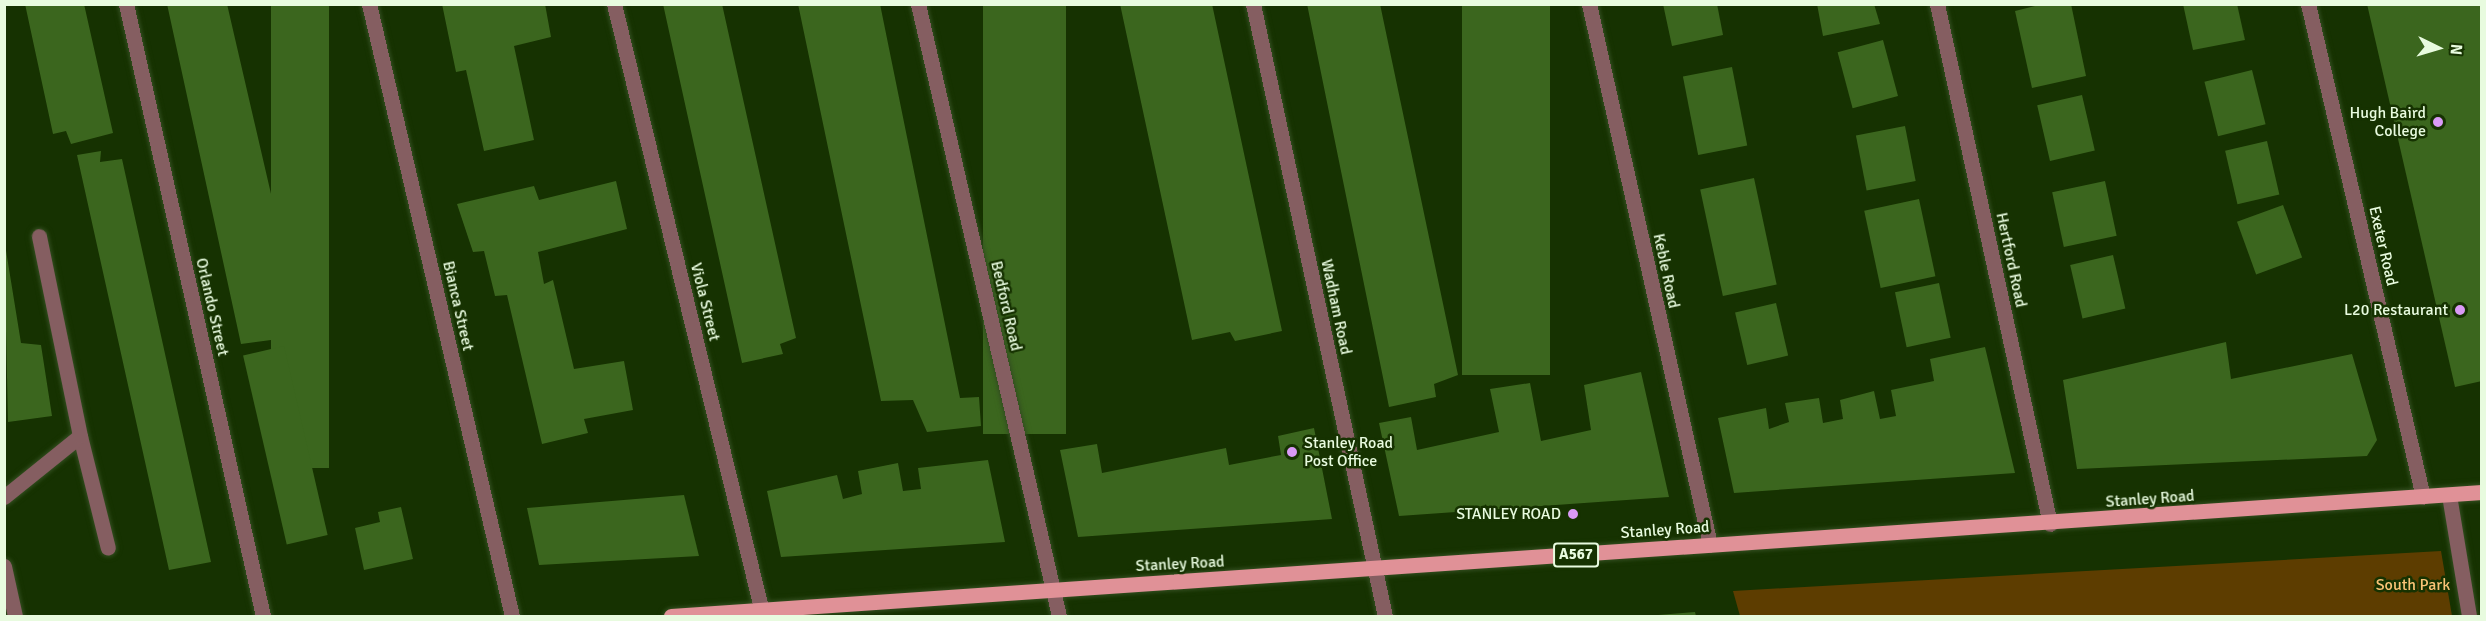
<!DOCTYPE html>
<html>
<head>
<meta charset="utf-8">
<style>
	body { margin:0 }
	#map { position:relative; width:2486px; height:621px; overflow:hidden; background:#163201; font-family:Signika,sans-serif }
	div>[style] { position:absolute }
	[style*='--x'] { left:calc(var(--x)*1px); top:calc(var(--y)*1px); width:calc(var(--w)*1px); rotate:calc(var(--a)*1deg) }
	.green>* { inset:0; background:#5d3d00 }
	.building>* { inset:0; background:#3b661e; transform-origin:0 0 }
	.roads { filter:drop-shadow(0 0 2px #334e20) drop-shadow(0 0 2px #334e20) }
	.lane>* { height:15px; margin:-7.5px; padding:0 7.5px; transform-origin:7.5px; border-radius:7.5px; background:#855e61 }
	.street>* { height:15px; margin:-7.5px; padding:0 7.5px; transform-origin:7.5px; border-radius:7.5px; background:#855e61 }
	.primary>* { height:15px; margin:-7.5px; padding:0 7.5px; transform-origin:7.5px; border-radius:7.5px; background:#e09197 }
	.dots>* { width:16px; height:16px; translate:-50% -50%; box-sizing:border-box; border:3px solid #163201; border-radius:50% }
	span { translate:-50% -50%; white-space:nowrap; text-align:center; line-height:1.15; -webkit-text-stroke:5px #163201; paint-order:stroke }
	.shield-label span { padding:2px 4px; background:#163201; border:2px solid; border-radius:4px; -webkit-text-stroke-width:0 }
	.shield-label { font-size:15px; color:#e8fbdf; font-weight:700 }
	.poi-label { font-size:16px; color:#e8fbdf }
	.right { translate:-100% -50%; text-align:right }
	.left { translate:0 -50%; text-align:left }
	.street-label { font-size:16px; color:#e8fbdf }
	.park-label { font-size:16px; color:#fac376 }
	.frame { position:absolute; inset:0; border:6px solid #e8fbdf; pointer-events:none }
	.north { position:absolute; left:2408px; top:18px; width:60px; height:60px; -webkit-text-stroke:4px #163201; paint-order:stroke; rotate:95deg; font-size:16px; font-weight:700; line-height:24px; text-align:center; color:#e8fbdf }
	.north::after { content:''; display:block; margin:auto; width:21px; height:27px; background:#e8fbdf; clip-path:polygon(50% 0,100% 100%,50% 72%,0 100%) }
</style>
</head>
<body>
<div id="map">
	<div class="green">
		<div style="clip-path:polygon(2441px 551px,2452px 616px,1740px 616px,1733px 591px)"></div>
	</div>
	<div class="building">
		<div style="clip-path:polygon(25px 4px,84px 4px,113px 133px,71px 144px,66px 131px,53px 134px)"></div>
		<div style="clip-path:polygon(167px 4px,227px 4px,300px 319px,286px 326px,286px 338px,241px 344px)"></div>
		<div style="left:271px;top:4px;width:58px;height:464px"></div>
		<div style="clip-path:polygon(442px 4px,545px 4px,551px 37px,514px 46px,534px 140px,484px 151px,466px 70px,456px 72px)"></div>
		<div style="clip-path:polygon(663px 4px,722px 4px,796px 338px,780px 344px,783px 354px,742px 363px)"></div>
		<div style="clip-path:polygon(798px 4px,880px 4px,960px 398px,979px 397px,981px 426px,927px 432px,913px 400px,881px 401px)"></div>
		<div style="left:983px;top:4px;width:83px;height:430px"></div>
		<div style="clip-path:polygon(1120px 4px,1212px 4px,1282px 331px,1235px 341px,1230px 332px,1192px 340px)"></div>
		<div style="clip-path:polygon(1307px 4px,1380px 4px,1458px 375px,1434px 384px,1436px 397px,1389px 407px)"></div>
		<div style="left:1462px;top:4px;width:88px;height:371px"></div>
		<div style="clip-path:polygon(1663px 4px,1717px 4px,1723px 35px,1672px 46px)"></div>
		<div style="clip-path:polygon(1817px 4px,1874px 4px,1880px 24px,1823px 36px)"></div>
		<div style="clip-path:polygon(2043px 4px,2071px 4px,2086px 76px,2032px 88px,2015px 11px)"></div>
		<div style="clip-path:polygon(2183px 4px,2237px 4px,2245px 40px,2193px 50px)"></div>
		<div style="clip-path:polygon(2367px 4px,2482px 4px,2482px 381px,2455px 387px)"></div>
		<div style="left:1883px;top:40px;width:58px;height:47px;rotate:75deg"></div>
		<div style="left:1732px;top:67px;width:80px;height:50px;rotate:79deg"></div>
		<div style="left:2252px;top:70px;width:56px;height:49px;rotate:76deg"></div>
		<div style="left:2082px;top:95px;width:57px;height:46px;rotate:77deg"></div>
		<div style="left:1905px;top:126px;width:56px;height:50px;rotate:79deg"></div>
		<div style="left:2267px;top:141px;width:55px;height:43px;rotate:77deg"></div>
		<div style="clip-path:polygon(101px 151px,100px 162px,122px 159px,211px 562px,169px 570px,77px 155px)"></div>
		<div style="left:1754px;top:178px;width:109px;height:55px;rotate:78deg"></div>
		<div style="clip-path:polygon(616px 181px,627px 229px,538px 252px,544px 284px,553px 280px,574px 369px,624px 361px,633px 410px,584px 419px,588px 433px,542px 444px,507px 295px,495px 296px,484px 251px,473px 252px,457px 204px,534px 186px,539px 200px)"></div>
		<div style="left:2105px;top:181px;width:56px;height:54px;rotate:78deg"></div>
		<div style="left:1919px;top:199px;width:79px;height:56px;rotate:78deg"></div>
		<div style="left:2283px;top:205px;width:56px;height:49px;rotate:70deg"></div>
		<div style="clip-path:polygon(4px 238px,21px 343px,41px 345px,52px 416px,8px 422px)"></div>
		<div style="left:2113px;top:255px;width:55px;height:44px;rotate:77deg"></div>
		<div style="left:1939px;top:283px;width:56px;height:45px;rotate:78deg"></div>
		<div style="left:1776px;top:303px;width:54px;height:42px;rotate:77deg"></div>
		<div style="clip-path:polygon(2226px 342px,2231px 379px,2352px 354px,2377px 440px,2367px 456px,2077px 469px,2063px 380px)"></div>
		<div style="left:284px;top:346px;width:194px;height:42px;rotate:77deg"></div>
		<div style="clip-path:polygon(1985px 347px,2015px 473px,1734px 493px,1718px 418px,1766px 408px,1769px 429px,1789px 422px,1785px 403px,1819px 398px,1823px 423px,1843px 419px,1840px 400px,1874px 391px,1880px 419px,1896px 416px,1891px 390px,1934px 381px,1930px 359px)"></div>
		<div style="clip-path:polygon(1641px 372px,1669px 497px,1399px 516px,1379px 423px,1411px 417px,1417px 450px,1499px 432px,1490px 389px,1530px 383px,1541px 441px,1591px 430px,1584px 385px)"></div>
		<div style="clip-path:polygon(1314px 428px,1332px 519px,1078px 537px,1060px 450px,1097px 444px,1102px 473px,1226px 448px,1229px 465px,1281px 455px,1278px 436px)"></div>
		<div style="clip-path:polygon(988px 460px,1005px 542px,781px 557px,767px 491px,837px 475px,843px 499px,862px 494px,858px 471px,898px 463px,903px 491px,921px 489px,918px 468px)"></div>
		<div style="clip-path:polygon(684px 495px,699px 556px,539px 565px,527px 508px)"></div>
		<div style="clip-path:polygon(401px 507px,413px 559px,364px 570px,355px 528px,380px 522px,378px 512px)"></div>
		<div style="clip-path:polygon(1695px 612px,1696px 616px,1658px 616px,1658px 615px)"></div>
	</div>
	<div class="roads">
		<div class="lane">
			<div style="--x:80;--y:436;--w:115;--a:76"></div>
			<div style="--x:4;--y:497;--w:97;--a:-38.8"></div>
			<div style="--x:80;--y:436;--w:204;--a:-101.6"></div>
		</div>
		<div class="street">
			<div style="--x:126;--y:4;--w:627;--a:77.38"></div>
			<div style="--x:369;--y:4;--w:628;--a:76.85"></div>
			<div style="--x:614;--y:4;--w:630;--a:76.32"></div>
			<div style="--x:918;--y:4;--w:628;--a:77.03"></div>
			<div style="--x:1253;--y:4;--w:626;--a:77.83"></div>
			<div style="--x:1589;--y:4;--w:554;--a:77.39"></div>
			<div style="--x:1937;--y:4;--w:532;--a:77.74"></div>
			<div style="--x:2308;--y:4;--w:506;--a:76.87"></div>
			<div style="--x:2449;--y:495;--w:123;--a:80.6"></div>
			<div style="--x:4;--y:566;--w:51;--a:77.6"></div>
		</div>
		<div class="primary">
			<div style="--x:671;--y:616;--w:1815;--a:-3.92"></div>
		</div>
	</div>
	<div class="dots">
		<div style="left:2438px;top:122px;background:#da9af6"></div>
		<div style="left:2460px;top:310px;background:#da9af6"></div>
		<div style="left:1292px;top:452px;background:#da9af6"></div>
		<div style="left:1573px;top:514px;background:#da9af6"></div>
	</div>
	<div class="shield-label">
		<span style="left:1576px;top:555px">A567</span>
	</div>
	<div class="poi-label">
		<span class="right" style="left:2426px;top:122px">Hugh Baird<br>College</span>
		<span class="right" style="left:2448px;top:310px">L20 Restaurant</span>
		<span class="left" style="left:1304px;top:452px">Stanley Road<br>Post Office</span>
		<span class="right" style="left:1561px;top:514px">STANLEY ROAD</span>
	</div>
	<div class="street-label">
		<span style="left:2383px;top:246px;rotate:77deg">Exeter Road</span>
		<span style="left:2011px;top:260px;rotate:78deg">Hertford Road</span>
		<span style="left:1666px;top:271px;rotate:78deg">Keble Road</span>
		<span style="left:705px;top:302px;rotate:76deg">Viola Street</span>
		<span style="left:458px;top:306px;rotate:77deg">Bianca Street</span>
		<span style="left:1006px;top:306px;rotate:77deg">Bedford Road</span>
		<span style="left:212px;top:307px;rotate:77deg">Orlando Street</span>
		<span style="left:1336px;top:307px;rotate:78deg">Wadham Road</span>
		<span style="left:2150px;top:499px;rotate:-4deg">Stanley Road</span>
		<span style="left:1665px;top:530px;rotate:-4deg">Stanley Road</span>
		<span style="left:1180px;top:564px;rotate:-3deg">Stanley Road</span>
	</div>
	<div class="park-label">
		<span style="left:2413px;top:585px">South Park</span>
	</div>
	<div class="frame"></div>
	<div class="north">N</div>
</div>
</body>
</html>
